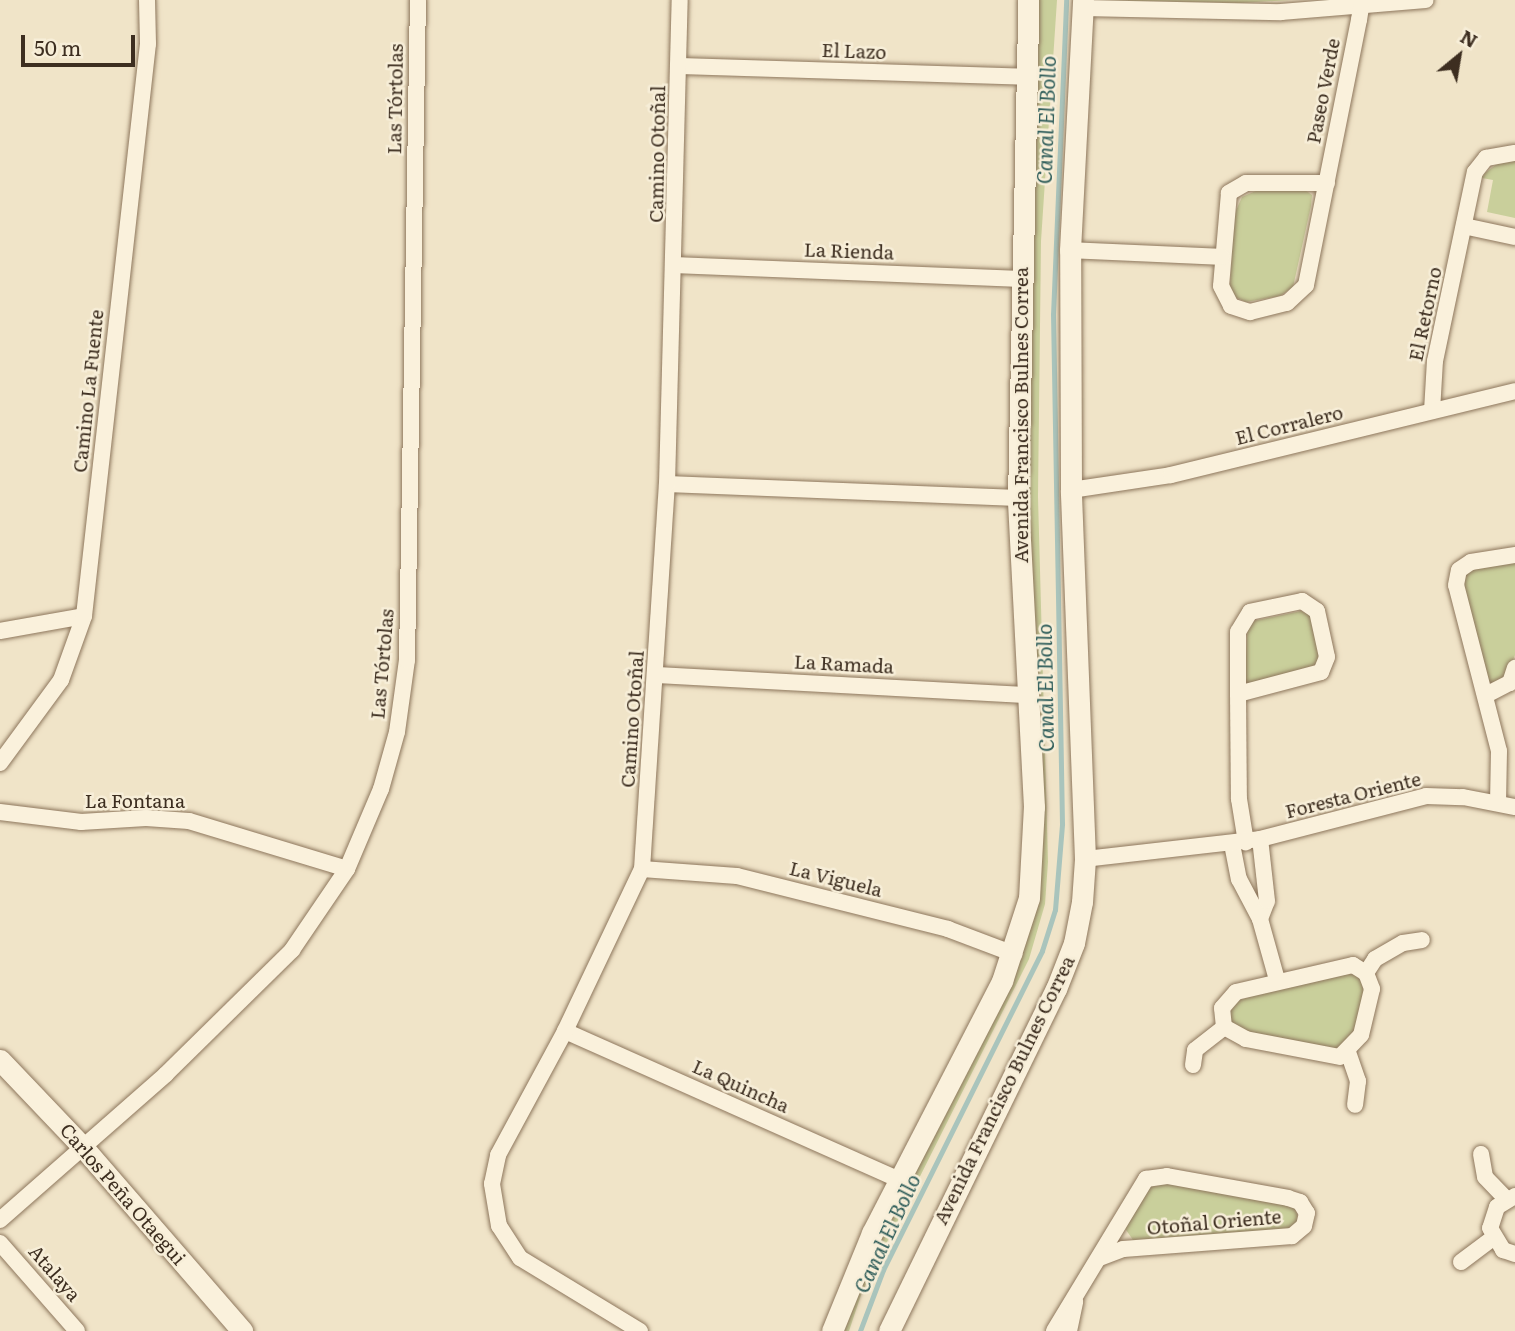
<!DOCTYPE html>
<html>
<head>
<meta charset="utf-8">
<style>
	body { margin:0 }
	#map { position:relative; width:1515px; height:1331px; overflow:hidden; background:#f0e4c8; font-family:Literata,serif }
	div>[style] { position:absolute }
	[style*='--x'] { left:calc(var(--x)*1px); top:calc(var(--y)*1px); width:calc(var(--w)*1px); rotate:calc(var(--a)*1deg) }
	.green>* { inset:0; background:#c9cf9b }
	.stream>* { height:4.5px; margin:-2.25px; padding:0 2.25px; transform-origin:2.25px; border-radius:2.25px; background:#a9c4bc }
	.roads { filter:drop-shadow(0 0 2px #8d765c) drop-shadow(0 0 2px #8d765c) }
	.minor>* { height:16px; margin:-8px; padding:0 8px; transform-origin:8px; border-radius:8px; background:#faf1dc }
	.tertiary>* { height:21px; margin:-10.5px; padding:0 10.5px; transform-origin:10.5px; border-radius:10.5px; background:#faf1dc }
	span { translate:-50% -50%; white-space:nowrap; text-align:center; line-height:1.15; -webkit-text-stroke:5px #f7eed8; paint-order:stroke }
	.street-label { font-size:19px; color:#3d2e20 }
	.water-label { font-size:21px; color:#2f5d5a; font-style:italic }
	.north { position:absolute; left:1424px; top:21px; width:70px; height:70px; -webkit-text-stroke:5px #f7eed8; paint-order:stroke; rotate:30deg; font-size:19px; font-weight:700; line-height:28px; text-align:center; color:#3d2e20 }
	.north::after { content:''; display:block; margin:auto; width:24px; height:32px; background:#3d2e20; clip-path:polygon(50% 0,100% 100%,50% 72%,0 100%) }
	.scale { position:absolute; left:21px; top:35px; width:114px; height:32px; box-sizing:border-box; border:4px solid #3d2e20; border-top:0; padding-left:9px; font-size:21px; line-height:24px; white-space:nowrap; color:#3d2e20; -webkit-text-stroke:5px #f7eed8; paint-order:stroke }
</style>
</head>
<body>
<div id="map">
	<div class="green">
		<div style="clip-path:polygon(1032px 0,1057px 0,1041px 241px,1038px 497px,1048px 862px,1045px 904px,1029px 959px,862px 1292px,849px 1331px,835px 1331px,1022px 956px,1035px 871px,1021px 498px)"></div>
		<div style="clip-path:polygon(1094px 0,1291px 0,1240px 3px)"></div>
		<div style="clip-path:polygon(1515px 161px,1515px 218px,1487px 212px,1493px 180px,1482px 178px,1485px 173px,1497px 164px)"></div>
		<div style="clip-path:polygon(1258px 190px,1305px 190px,1312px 195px,1311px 206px,1293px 287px,1280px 296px,1246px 302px,1233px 296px,1230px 287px,1234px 215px,1242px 197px)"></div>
		<div style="clip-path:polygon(1515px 555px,1515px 655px,1505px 680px,1491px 689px,1457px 581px,1472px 563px)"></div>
		<div style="clip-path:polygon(1301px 611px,1319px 619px,1321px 667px,1244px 691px,1248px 622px)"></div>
		<div style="clip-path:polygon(1358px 972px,1370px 990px,1356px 1040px,1338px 1053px,1236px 1030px,1227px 1020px,1235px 1002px,1281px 985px)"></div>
		<div style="clip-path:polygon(1165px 1183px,1296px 1207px,1298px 1222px,1291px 1229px,1278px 1231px,1133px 1240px,1124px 1227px,1150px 1187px)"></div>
	</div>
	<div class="stream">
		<div style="--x:860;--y:1331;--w:65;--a:-69.3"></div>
		<div style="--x:883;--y:1270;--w:356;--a:-63.5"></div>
		<div style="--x:1042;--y:951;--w:43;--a:-72.4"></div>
		<div style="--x:1055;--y:910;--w:86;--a:-85.3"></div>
		<div style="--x:1062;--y:824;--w:509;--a:-91.01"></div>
		<div style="--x:1053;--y:315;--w:315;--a:-87.6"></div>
	</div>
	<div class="roads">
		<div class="minor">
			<div style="--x:1083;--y:8;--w:198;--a:1.2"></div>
			<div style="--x:1281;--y:12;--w:145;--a:-4.7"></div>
			<div style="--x:680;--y:66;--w:346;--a:1.8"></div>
			<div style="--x:1327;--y:183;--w:81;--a:180"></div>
			<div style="--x:1246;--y:183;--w:20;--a:150"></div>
			<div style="--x:1229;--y:193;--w:93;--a:94.9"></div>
			<div style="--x:1221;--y:286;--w:22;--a:63"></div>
			<div style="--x:1231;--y:306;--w:20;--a:18"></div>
			<div style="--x:1250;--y:312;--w:38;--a:-14"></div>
			<div style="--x:1287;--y:303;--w:26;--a:-43"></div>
			<div style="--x:1306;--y:285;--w:270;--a:-78.7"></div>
			<div style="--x:1359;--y:20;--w:12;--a:-81"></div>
			<div style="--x:1464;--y:226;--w:52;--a:12.2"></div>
			<div style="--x:1070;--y:250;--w:152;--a:2.6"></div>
			<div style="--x:675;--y:265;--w:345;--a:2.3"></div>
			<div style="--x:1432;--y:411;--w:50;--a:-86.6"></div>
			<div style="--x:1435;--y:361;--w:193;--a:-78.1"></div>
			<div style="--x:1475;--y:172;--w:18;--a:-52"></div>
			<div style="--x:1486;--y:158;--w:29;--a:-10"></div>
			<div style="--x:667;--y:484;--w:351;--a:2.3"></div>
			<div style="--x:1071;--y:490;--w:101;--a:-8.5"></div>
			<div style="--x:1171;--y:475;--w:354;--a:-13.7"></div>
			<div style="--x:0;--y:631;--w:85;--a:-10.1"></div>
			<div style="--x:657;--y:675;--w:373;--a:3.1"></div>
			<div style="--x:1238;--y:694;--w:86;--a:-14.8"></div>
			<div style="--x:1321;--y:672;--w:16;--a:-68"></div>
			<div style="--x:1327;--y:657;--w:47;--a:-102.3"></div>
			<div style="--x:1317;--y:611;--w:18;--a:-146"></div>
			<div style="--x:1302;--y:601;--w:53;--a:168.1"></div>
			<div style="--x:1250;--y:612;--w:23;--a:121"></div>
			<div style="--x:1238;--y:632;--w:62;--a:90"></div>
			<div style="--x:1238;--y:694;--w:105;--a:89.5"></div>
			<div style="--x:1239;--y:799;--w:44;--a:80.8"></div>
			<div style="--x:1486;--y:695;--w:27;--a:-27"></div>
			<div style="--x:1510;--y:683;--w:16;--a:-72"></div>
			<div style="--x:0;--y:763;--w:103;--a:-53.7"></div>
			<div style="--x:61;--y:680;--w:68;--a:-70.2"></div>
			<div style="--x:84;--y:616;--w:576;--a:-83.62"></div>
			<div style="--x:148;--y:44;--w:44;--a:-91.3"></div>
			<div style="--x:1498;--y:803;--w:52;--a:-88.9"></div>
			<div style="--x:1499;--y:751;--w:171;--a:-104.5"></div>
			<div style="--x:1456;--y:585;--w:15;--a:-79"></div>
			<div style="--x:1459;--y:570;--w:14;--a:-34"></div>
			<div style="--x:1471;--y:562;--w:45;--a:-9"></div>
			<div style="--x:0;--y:812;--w:82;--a:7"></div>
			<div style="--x:81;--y:822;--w:65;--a:-3.5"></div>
			<div style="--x:146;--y:818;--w:43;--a:4"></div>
			<div style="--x:189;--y:821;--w:165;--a:16.9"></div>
			<div style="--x:1232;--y:844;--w:36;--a:79"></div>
			<div style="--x:1239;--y:879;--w:45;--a:62.3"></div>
			<div style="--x:1260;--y:919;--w:63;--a:74.4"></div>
			<div style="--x:1085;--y:859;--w:176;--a:-6.5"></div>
			<div style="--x:1260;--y:839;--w:171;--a:-14.5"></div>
			<div style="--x:1426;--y:796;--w:37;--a:2"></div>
			<div style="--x:1463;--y:797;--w:53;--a:10.9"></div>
			<div style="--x:642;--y:869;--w:95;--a:4.2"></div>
			<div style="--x:737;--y:876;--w:218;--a:14.1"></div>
			<div style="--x:948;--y:929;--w:71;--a:20.7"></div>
			<div style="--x:1260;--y:919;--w:19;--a:-69"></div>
			<div style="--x:1267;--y:901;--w:62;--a:-96.4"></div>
			<div style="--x:1353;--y:965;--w:15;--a:32"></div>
			<div style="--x:1366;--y:973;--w:17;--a:69"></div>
			<div style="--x:1372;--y:989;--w:47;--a:103.4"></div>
			<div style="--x:1361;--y:1035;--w:30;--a:134"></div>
			<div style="--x:1340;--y:1057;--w:96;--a:-169.2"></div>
			<div style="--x:1246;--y:1039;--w:25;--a:-151"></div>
			<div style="--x:1224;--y:1027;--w:19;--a:-96"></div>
			<div style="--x:1222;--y:1008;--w:21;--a:-49"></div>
			<div style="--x:1236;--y:992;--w:120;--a:-13"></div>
			<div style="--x:1366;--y:973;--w:17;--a:-57"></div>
			<div style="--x:1375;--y:959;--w:32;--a:-30"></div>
			<div style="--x:1403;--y:943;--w:19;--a:-9"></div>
			<div style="--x:565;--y:1031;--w:367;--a:24"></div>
			<div style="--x:1348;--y:1052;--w:31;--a:71"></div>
			<div style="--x:1358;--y:1081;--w:24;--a:97"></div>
			<div style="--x:1193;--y:1065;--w:15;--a:-82"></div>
			<div style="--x:1195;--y:1050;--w:37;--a:-38"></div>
			<div style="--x:1481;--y:1154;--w:23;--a:80"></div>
			<div style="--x:1485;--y:1177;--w:29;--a:46"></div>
			<div style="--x:1515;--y:1196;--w:21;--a:149"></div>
			<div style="--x:1497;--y:1207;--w:22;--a:108"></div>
			<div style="--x:1490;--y:1228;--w:26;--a:59"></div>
			<div style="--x:1503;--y:1250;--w:13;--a:18"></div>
			<div style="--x:0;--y:1220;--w:221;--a:-41.3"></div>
			<div style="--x:166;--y:1074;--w:177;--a:-44.5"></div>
			<div style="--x:292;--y:950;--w:98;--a:-55.8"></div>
			<div style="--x:347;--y:869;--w:87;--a:-67"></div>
			<div style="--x:381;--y:789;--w:59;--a:-74.3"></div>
			<div style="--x:397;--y:732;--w:73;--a:-82.1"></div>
			<div style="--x:407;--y:660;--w:660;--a:-89.05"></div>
			<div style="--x:0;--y:1243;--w:117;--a:48.8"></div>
			<div style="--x:1461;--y:1262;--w:39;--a:-37"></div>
			<div style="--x:640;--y:1331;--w:140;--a:-148.7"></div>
			<div style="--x:520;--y:1258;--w:38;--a:-123"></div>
			<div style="--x:499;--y:1226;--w:43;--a:-99.5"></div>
			<div style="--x:492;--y:1184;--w:30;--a:-78"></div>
			<div style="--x:498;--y:1155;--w:141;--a:-61.6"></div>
			<div style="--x:565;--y:1031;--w:179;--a:-64.6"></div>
			<div style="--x:642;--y:869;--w:386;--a:-86.3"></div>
			<div style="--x:667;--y:484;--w:484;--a:-88.5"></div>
			<div style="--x:1054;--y:1331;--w:178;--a:-58.8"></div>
			<div style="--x:1146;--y:1179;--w:21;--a:-8"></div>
			<div style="--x:1167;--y:1176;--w:123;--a:10.3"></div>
			<div style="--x:1288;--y:1198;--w:13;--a:18"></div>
			<div style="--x:1300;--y:1202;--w:13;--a:58"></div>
			<div style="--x:1307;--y:1213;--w:13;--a:103"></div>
			<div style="--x:1304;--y:1226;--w:16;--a:140"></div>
			<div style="--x:1292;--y:1236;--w:169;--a:175.6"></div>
			<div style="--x:1123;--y:1249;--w:26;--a:159"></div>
			<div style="--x:1069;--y:1331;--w:30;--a:-78"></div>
		</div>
		<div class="tertiary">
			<div style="--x:0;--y:1060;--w:119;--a:46.4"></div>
			<div style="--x:82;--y:1146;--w:245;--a:49.1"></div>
			<div style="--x:832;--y:1331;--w:106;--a:-67.8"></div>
			<div style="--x:872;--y:1233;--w:284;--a:-62.7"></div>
			<div style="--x:1002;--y:981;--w:87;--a:-72"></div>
			<div style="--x:1029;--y:898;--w:91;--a:-86.9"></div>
			<div style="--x:1034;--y:807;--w:309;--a:-93"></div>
			<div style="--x:1018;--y:498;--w:498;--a:-88.8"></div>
			<div style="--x:889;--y:1331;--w:381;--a:-64"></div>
			<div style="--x:1056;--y:989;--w:49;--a:-68.6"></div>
			<div style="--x:1074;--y:943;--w:42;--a:-79"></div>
			<div style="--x:1082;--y:902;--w:43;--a:-86"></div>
			<div style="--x:1085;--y:859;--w:369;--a:-92.2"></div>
			<div style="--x:1071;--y:490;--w:240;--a:-90.2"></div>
			<div style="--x:1070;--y:250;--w:250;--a:-87"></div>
		</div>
	</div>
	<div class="street-label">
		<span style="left:854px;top:51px;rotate:2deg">El Lazo</span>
		<span style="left:1323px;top:91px;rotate:-79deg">Paseo Verde</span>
		<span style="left:395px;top:99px;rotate:-89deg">Las Tórtolas</span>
		<span style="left:657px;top:154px;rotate:-89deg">Camino Otoñal</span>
		<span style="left:849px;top:251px;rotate:2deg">La Rienda</span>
		<span style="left:1425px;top:314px;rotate:-78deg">El Retorno</span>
		<span style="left:88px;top:391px;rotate:-84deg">Camino La Fuente</span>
		<span style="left:1021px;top:415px;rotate:-90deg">Avenida Francisco Bulnes Correa</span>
		<span style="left:1289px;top:425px;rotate:-14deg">El Corralero</span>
		<span style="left:382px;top:664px;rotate:-85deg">Las Tórtolas</span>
		<span style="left:844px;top:664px;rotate:3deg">La Ramada</span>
		<span style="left:632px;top:719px;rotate:-86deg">Camino Otoñal</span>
		<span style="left:1353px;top:795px;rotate:-14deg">Foresta Oriente</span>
		<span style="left:135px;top:801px">La Fontana</span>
		<span style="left:836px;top:879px;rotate:14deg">La Viguela</span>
		<span style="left:741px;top:1086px;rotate:24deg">La Quincha</span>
		<span style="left:1004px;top:1090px;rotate:-64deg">Avenida Francisco Bulnes Correa</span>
		<span style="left:123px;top:1194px;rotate:49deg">Carlos Peña Otaegui</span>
		<span style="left:1214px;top:1222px;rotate:-5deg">Otoñal Oriente</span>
		<span style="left:55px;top:1273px;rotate:49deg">Atalaya</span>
	</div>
	<div class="water-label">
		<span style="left:1045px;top:120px;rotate:-88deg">Canal El Bollo</span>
		<span style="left:1044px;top:688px;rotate:-91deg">Canal El Bollo</span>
		<span style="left:886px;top:1233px;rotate:-65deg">Canal El Bollo</span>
	</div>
	<div class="north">N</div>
	<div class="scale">50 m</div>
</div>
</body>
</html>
